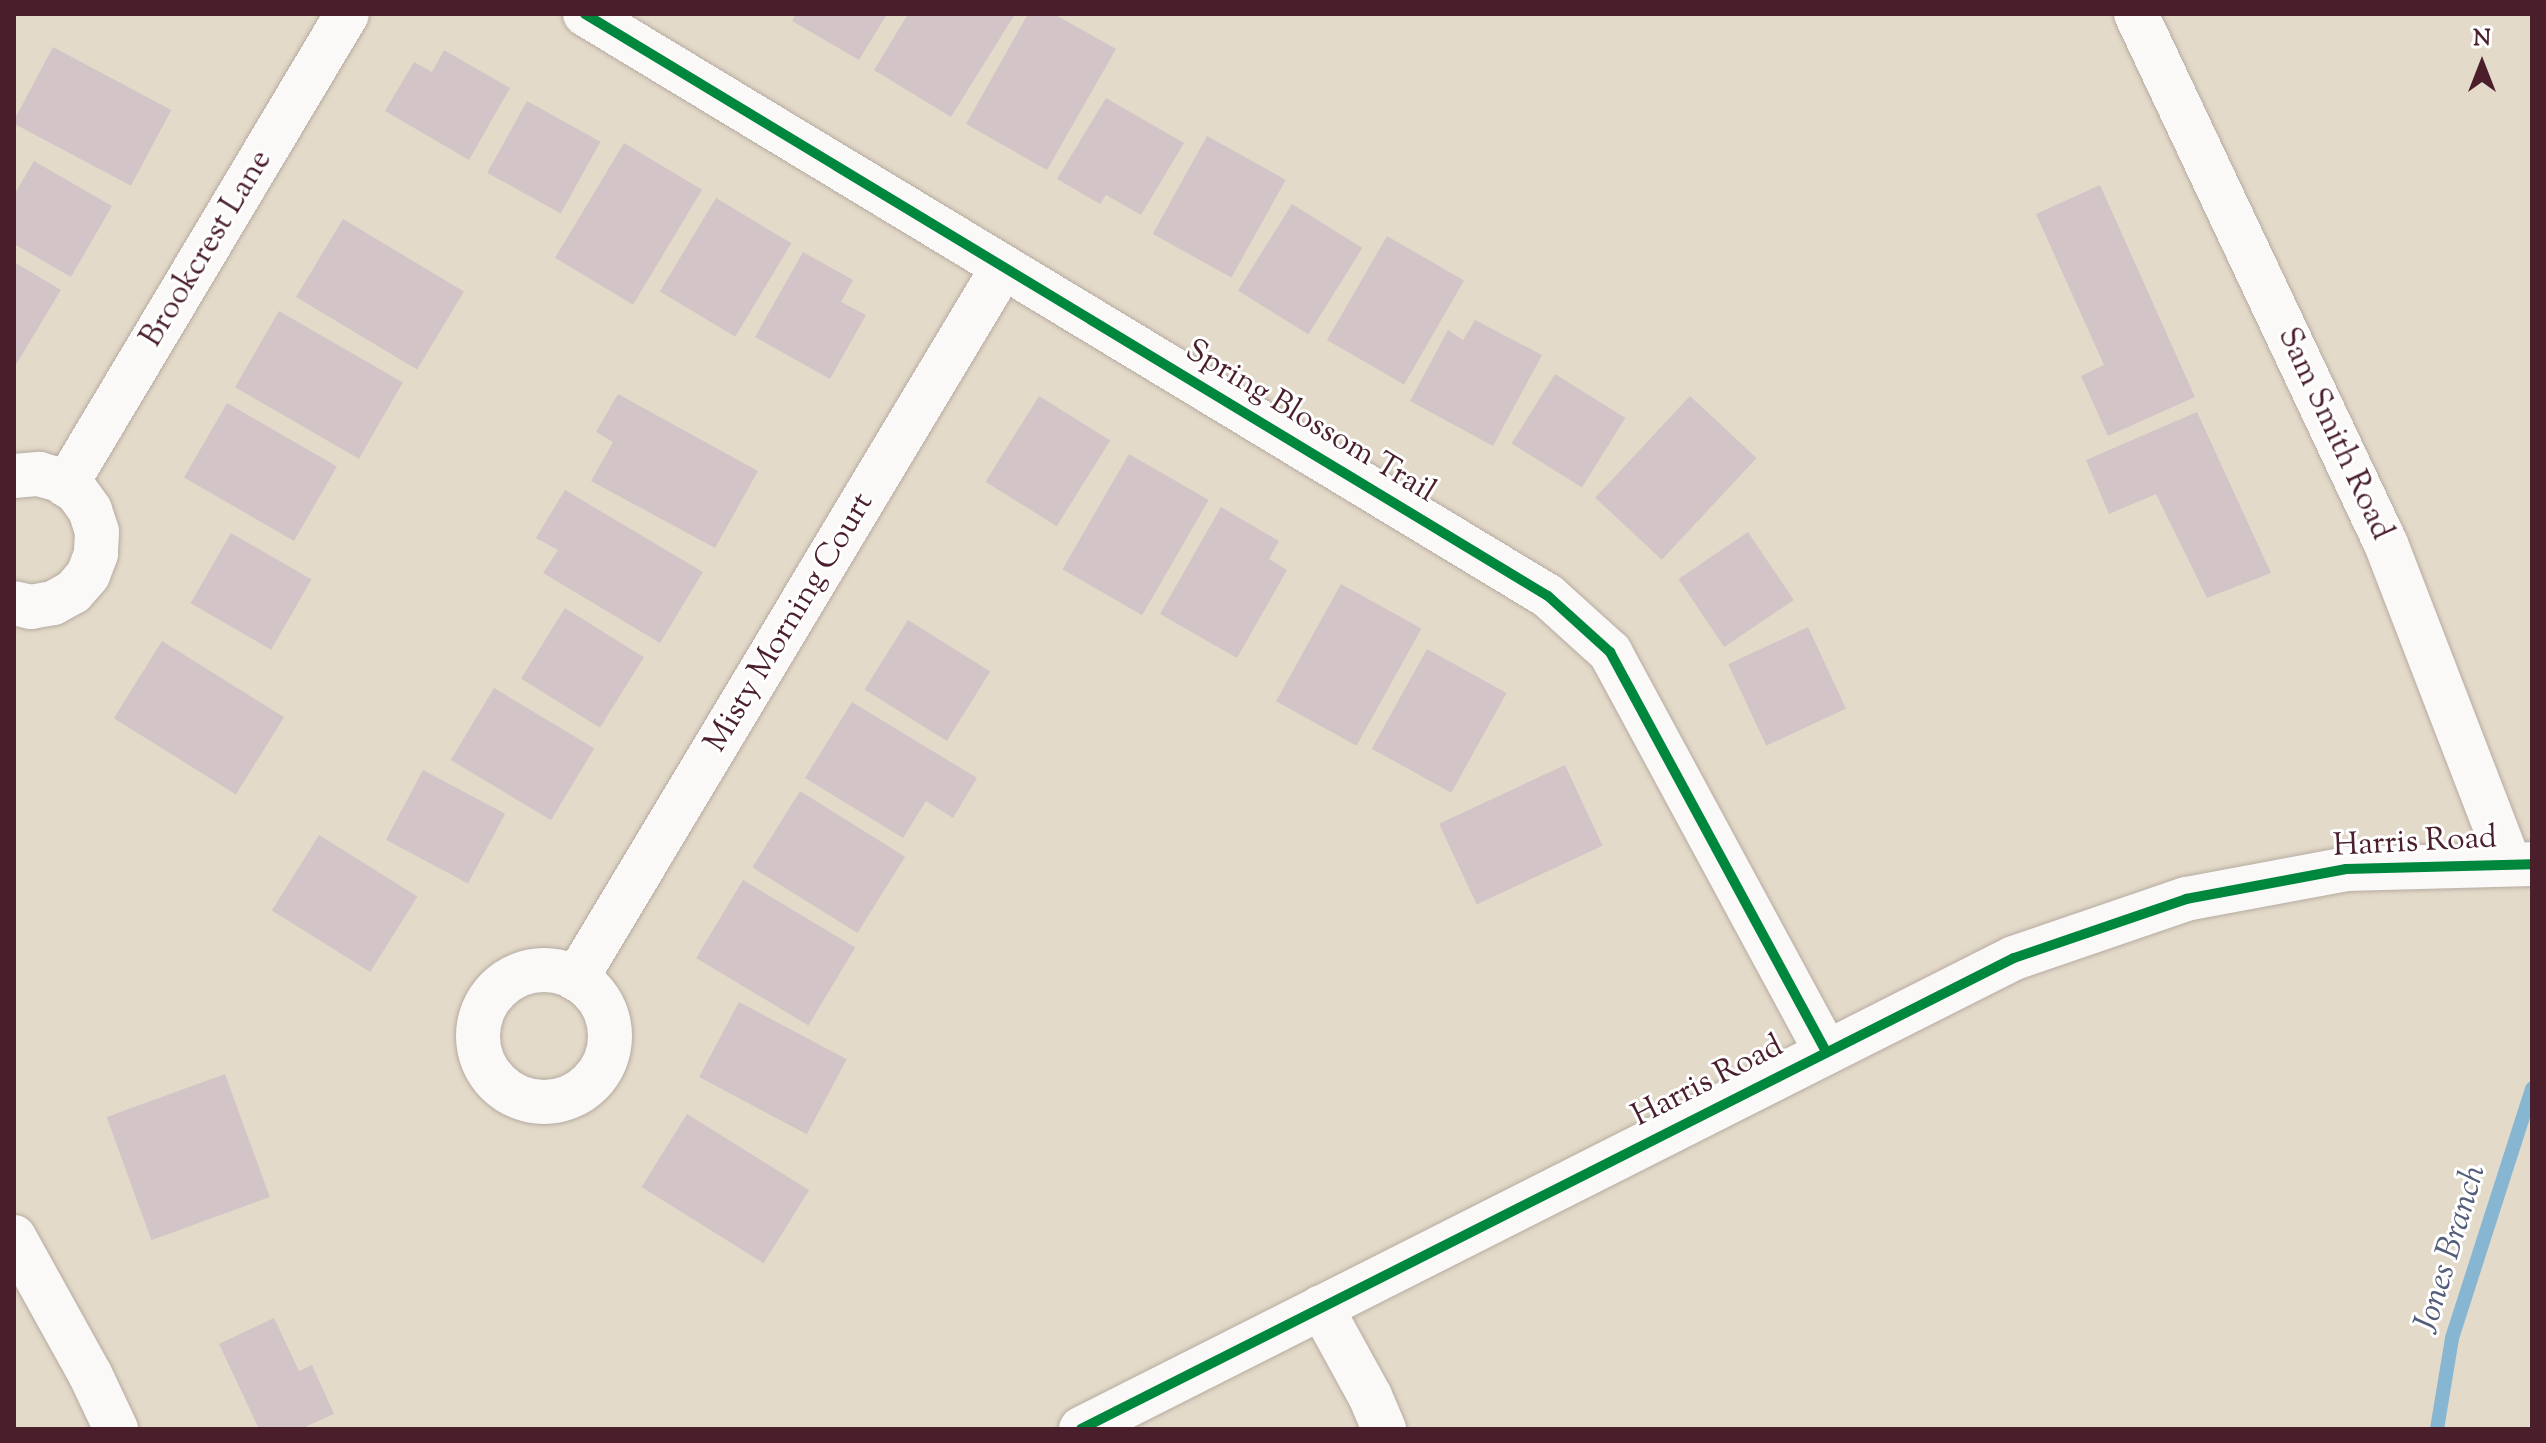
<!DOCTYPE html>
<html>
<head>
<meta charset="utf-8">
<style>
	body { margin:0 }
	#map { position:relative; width:2546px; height:1443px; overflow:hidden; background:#e4dac9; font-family:"Sorts Mill Goudy",serif }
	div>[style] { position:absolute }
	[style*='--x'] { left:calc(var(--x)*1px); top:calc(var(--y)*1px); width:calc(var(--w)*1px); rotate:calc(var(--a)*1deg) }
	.stream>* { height:14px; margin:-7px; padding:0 7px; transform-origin:7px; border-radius:7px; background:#87b6d2 }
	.building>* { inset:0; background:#d3c5c7; transform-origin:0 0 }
	.roads { filter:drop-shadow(0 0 2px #b5aba1) drop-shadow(0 0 2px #b5aba1) }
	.minor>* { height:44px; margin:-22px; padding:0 22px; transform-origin:22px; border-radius:22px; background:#fbf9f7 }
	.minor>.ring { margin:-22px; padding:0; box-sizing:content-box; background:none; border:44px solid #fbf9f7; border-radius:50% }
	.cycleway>* { height:10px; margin:-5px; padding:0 5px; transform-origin:5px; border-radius:5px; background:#00873e }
	span { translate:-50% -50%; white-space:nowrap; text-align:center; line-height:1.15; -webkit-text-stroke:6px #fff; paint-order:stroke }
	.street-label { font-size:32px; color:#4a1f2b }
	.water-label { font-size:34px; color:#535c78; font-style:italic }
	.frame { position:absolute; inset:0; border:16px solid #4a1f2b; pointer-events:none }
	.north { position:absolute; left:2442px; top:24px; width:80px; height:80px; -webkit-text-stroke:6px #fff; paint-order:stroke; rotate:0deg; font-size:22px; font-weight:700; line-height:32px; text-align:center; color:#4a1f2b }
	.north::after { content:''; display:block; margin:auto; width:28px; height:36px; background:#4a1f2b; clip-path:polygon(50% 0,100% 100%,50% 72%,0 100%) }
</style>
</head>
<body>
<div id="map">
	<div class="stream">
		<div style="--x:2437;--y:1429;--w:92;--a:-80.6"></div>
		<div style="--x:2452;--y:1338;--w:262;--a:-72.2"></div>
	</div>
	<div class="building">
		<div style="clip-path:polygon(796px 14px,887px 14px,859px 60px,792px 21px)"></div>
		<div style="clip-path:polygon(908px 14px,1015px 14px,951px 117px,874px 70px)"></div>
		<div style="clip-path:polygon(1028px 14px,1054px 14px,1116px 49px,1047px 170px,966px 124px)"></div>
		<div style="left:53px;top:47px;width:134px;height:86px;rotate:28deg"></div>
		<div style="clip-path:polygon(444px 50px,510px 88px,469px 160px,385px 111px,414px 62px,432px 72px)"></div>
		<div style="clip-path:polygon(1106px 98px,1184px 143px,1141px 215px,1106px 195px,1100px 204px,1057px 179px)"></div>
		<div style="left:527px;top:101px;width:84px;height:82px;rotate:29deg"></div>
		<div style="left:1207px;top:136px;width:90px;height:112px;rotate:29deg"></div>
		<div style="left:624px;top:143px;width:91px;height:134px;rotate:31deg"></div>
		<div style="clip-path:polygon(34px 161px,112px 206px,71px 277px,14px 244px,14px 195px)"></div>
		<div style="clip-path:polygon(2100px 185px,2195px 397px,2108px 436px,2081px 376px,2104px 365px,2036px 214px)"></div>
		<div style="left:716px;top:198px;width:88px;height:109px;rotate:31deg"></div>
		<div style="left:1292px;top:204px;width:83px;height:102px;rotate:32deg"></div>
		<div style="left:343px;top:219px;width:141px;height:91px;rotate:31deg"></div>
		<div style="left:1387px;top:236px;width:89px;height:120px;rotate:30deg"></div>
		<div style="clip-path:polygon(803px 252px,853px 280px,841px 302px,866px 315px,830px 379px,755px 337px)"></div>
		<div style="clip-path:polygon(14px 262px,61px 290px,14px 368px)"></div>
		<div style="left:279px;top:311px;width:143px;height:88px;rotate:30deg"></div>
		<div style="clip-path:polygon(1475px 320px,1542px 355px,1493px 446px,1410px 401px,1448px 330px,1463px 340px)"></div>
		<div style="left:1555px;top:374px;width:83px;height:82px;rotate:32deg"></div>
		<div style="clip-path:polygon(618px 394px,758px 471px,715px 548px,591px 481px,613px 442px,596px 432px)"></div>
		<div style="left:1039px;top:396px;width:84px;height:101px;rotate:32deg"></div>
		<div style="left:1690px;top:396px;width:91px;height:139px;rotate:43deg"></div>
		<div style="left:227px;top:403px;width:127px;height:86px;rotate:30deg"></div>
		<div style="clip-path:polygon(2197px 412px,2271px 573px,2207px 598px,2156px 494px,2109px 514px,2086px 460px)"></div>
		<div style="left:1129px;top:454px;width:92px;height:133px;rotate:30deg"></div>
		<div style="clip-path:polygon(565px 490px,703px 572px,660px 643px,543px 573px,558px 550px,536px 538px)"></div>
		<div style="clip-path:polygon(1221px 507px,1279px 541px,1269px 559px,1287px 570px,1237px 658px,1160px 614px)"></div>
		<div style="left:1748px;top:532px;width:82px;height:84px;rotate:56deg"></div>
		<div style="left:231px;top:533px;width:93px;height:81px;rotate:30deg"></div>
		<div style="left:1341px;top:584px;width:92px;height:134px;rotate:29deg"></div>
		<div style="left:565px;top:608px;width:93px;height:83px;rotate:32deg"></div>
		<div style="left:908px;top:620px;width:97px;height:82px;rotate:32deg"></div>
		<div style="left:1808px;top:627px;width:90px;height:88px;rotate:65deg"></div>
		<div style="left:162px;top:641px;width:144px;height:91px;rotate:32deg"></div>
		<div style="left:1427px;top:649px;width:91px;height:114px;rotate:29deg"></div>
		<div style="left:494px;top:688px;width:117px;height:84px;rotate:31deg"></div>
		<div style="clip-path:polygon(852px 702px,977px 778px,953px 818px,926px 801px,903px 838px,805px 778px)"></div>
		<div style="left:1565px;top:765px;width:89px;height:139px;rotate:65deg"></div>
		<div style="left:423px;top:770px;width:93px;height:79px;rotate:28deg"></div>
		<div style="left:800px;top:791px;width:124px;height:90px;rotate:32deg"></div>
		<div style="left:319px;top:835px;width:116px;height:89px;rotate:32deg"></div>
		<div style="left:743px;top:880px;width:131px;height:91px;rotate:31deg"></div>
		<div style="left:739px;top:1002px;width:122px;height:85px;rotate:28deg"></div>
		<div style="left:225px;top:1074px;width:131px;height:126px;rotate:70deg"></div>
		<div style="left:687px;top:1114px;width:144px;height:86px;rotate:32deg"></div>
		<div style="clip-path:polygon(274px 1318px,299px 1371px,312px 1365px,334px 1414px,301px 1429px,259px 1429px,219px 1344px)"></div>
	</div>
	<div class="roads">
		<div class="minor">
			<div style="--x:585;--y:14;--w:1125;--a:31.15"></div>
			<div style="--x:1548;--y:596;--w:84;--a:42.1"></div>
			<div style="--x:1610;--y:652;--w:455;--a:61.6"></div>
			<div style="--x:2136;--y:14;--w:586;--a:64.75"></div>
			<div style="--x:2386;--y:544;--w:342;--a:68.9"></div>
			<div style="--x:14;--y:476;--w:25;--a:-5"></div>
			<div style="--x:39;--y:474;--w:22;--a:16"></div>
			<div style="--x:60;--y:480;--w:21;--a:35"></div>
			<div style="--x:77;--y:492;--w:22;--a:54"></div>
			<div style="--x:90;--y:510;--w:23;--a:72"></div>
			<div style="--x:97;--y:532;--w:22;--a:93"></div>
			<div style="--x:96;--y:554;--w:22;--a:111"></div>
			<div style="--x:88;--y:575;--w:23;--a:131"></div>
			<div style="--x:73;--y:592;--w:23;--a:151"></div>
			<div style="--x:53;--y:603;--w:22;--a:170"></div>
			<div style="--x:31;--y:607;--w:17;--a:-167"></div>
			<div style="--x:66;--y:485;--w:548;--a:-59.18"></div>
			<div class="ring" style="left:478px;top:970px;width:88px;height:88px"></div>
			<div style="--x:576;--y:979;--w:830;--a:-59.05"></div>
			<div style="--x:14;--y:1237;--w:157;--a:61"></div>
			<div style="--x:90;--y:1374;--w:61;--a:64.7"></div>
			<div style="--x:1321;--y:1307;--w:102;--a:61.2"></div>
			<div style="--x:1370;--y:1396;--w:36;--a:67"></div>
			<div style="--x:1081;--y:1429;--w:1045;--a:-26.79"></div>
			<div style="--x:2014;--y:958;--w:182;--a:-18.9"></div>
			<div style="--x:2186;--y:899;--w:163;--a:-10.6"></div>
			<div style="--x:2346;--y:869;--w:186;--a:-1.5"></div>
		</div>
	</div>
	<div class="cycleway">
		<div style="--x:585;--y:14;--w:1125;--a:31.15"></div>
		<div style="--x:1548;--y:596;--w:84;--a:42.1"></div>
		<div style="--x:1610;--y:652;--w:455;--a:61.6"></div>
		<div style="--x:1081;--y:1429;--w:1045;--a:-26.79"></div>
		<div style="--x:2014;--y:958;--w:182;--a:-18.9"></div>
		<div style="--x:2186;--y:899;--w:163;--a:-10.6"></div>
		<div style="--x:2346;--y:869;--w:186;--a:-1.5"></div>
	</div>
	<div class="street-label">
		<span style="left:207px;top:249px;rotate:-59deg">Brookcrest Lane</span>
		<span style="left:1310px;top:422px;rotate:31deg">Spring Blossom Trail</span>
		<span style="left:2334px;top:434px;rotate:65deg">Sam Smith Road</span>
		<span style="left:790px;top:623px;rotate:-59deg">Misty Morning Court</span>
		<span style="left:2415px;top:843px;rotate:-3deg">Harris Road</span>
		<span style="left:1708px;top:1082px;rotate:-27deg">Harris Road</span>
	</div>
	<div class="water-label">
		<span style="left:2451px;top:1249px;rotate:-73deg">Jones Branch</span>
	</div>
	<div class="frame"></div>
	<div class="north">N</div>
</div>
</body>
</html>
